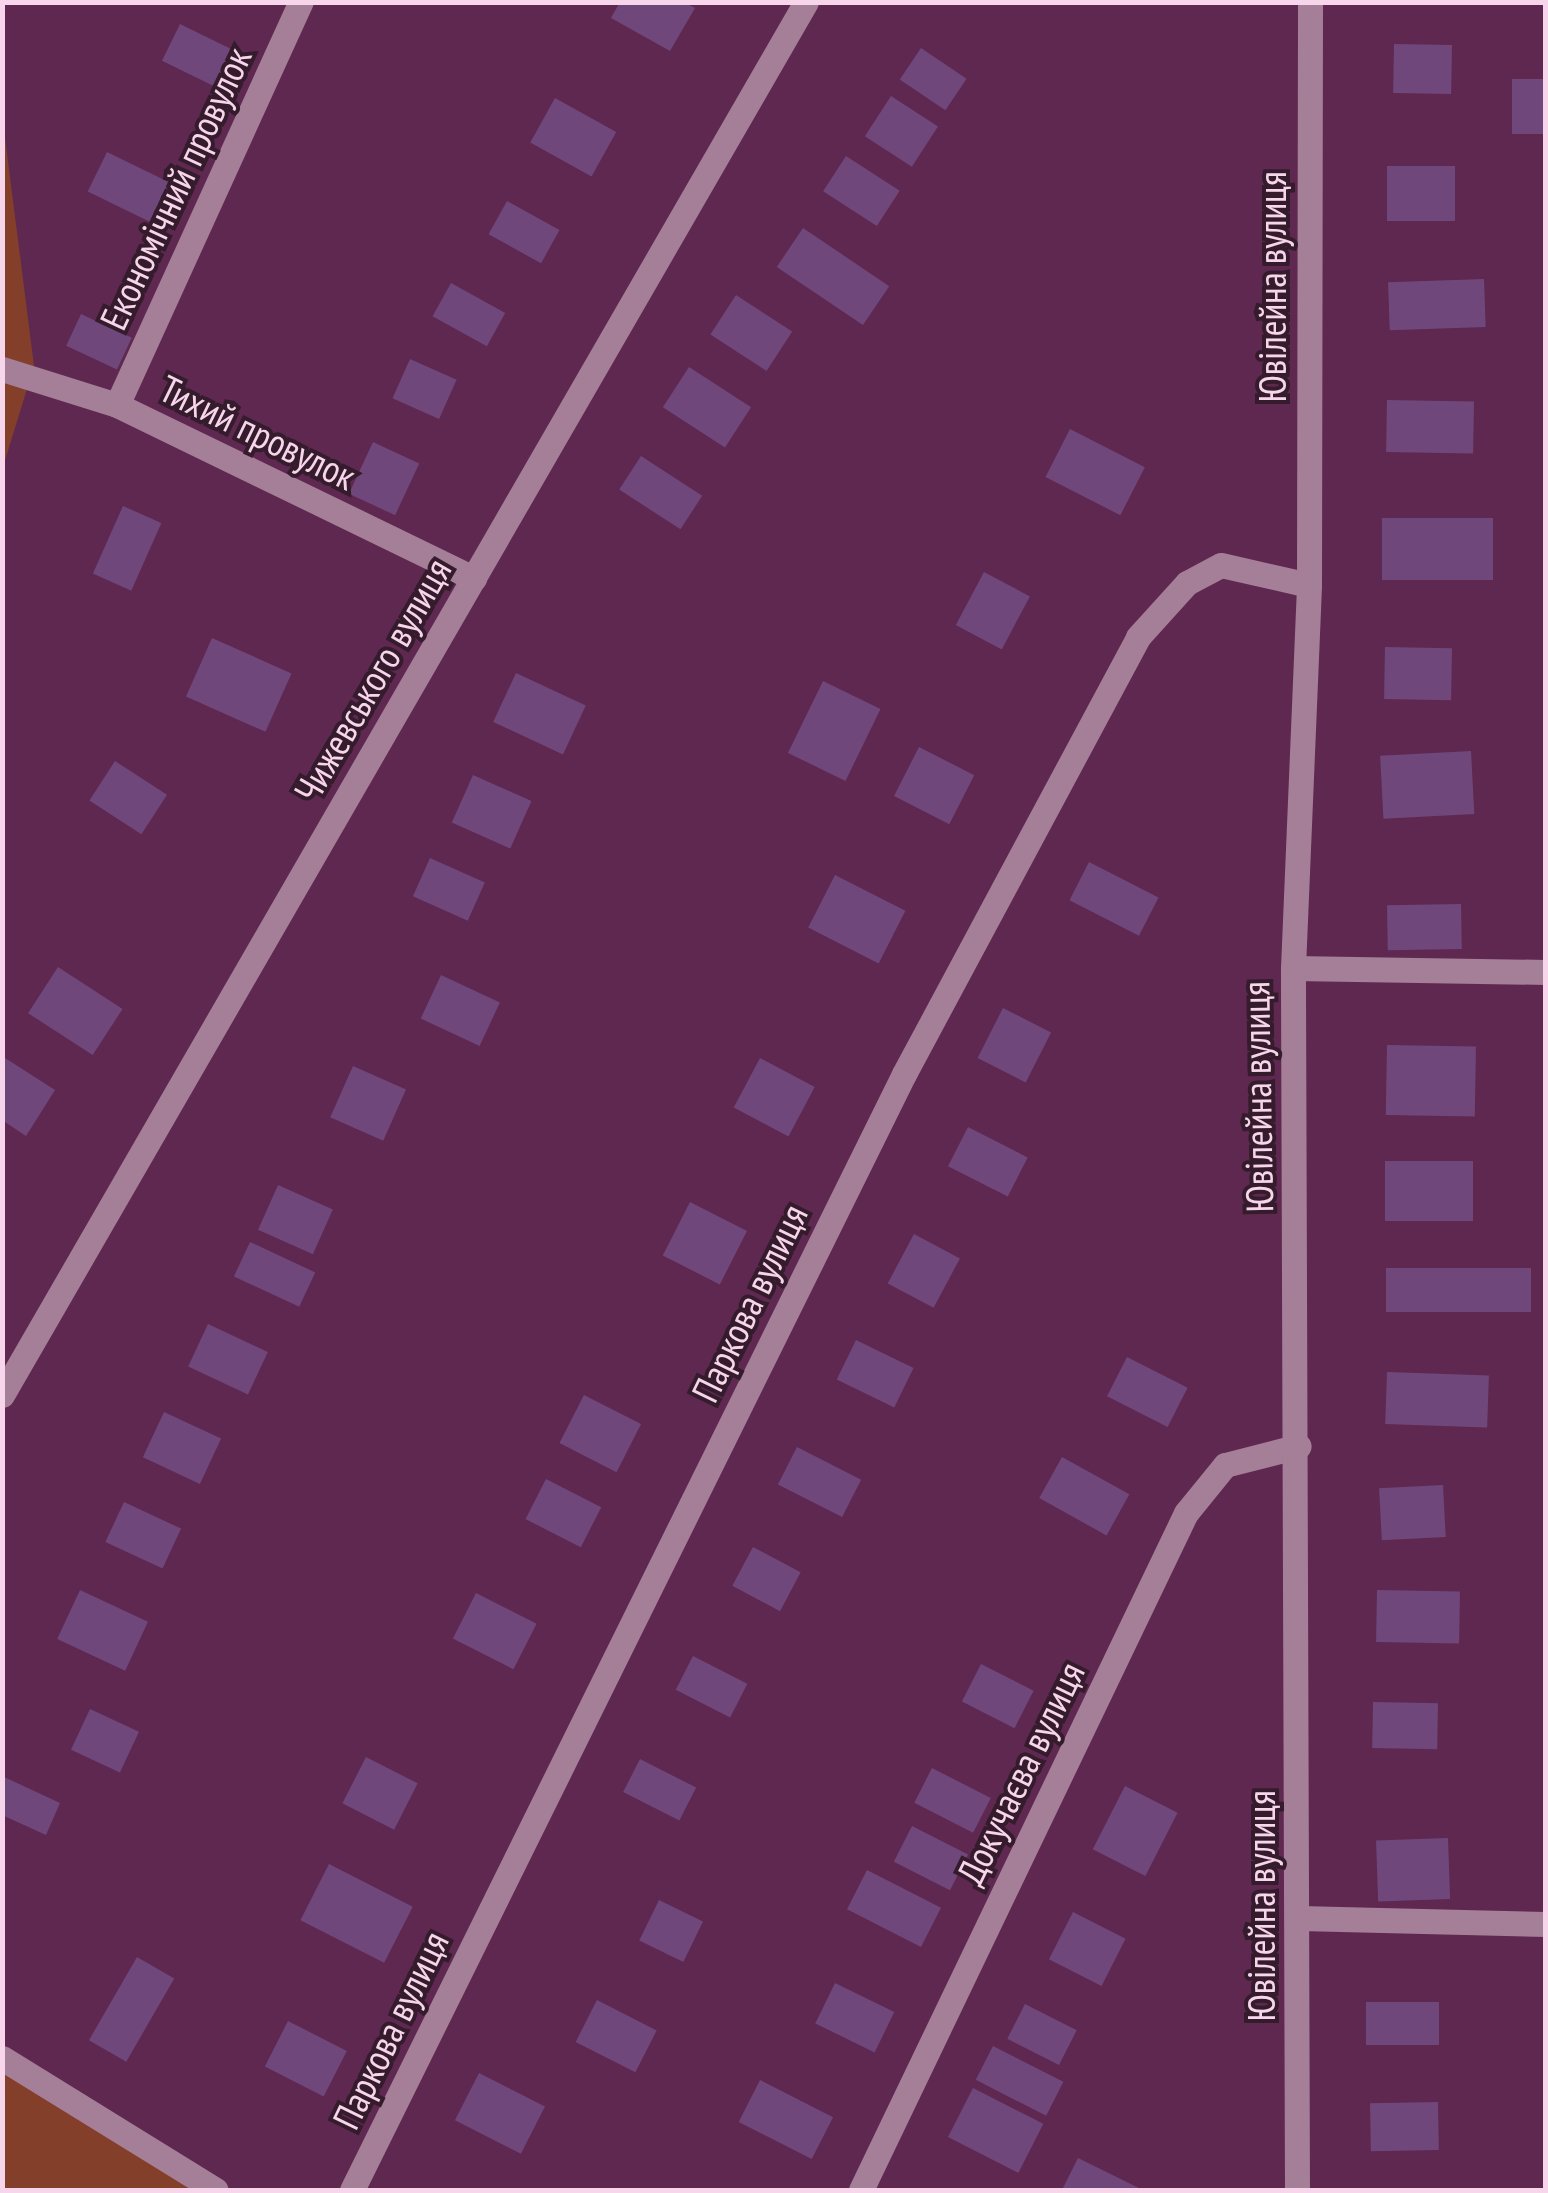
<!DOCTYPE html>
<html>
<head>
<meta charset="utf-8">
<style>
	body { margin:0 }
	#map { position:relative; width:1548px; height:2193px; overflow:hidden; background:#5e2850; font-family:"PT Sans Narrow",sans-serif }
	div>[style] { position:absolute }
	[style*='--x'] { left:calc(var(--x)*1px); top:calc(var(--y)*1px); width:calc(var(--w)*1px); rotate:calc(var(--a)*1deg) }
	.green>* { inset:0; background:#833f29 }
	.building>* { inset:0; background:#70477b; transform-origin:0 0 }
	.minor>* { height:25px; margin:-12.5px; padding:0 12.5px; transform-origin:12.5px; border-radius:12.5px; background:#a57e98 }
	span { translate:-50% -50%; white-space:nowrap; text-align:center; line-height:1.15; -webkit-text-stroke:8px #351c2d; paint-order:stroke }
	.street-label { font-size:38px; color:#f7d5eb }
	.frame { position:absolute; inset:0; border:5px solid #f7d5eb; pointer-events:none }
</style>
</head>
<body>
<div id="map">
	<div class="green">
		<div style="clip-path:polygon(2px 114px,34px 366px,3px 467px,2px 467px)"></div>
		<div style="clip-path:polygon(3px 2058px,216px 2190px,3px 2190px)"></div>
	</div>
	<div class="building">
		<div style="clip-path:polygon(620px 2px,684px 2px,695px 8px,670px 51px,611px 18px)"></div>
		<div style="left:180px;top:24px;width:75px;height:41px;rotate:26deg"></div>
		<div style="left:1394px;top:44px;width:58px;height:49px;rotate:1deg"></div>
		<div style="left:921px;top:48px;width:55px;height:38px;rotate:34deg"></div>
		<div style="left:1546px;top:79px;width:55px;height:34px;rotate:90deg"></div>
		<div style="left:891px;top:96px;width:56px;height:48px;rotate:33deg"></div>
		<div style="left:555px;top:98px;width:70px;height:51px;rotate:29deg"></div>
		<div style="left:107px;top:152px;width:89px;height:44px;rotate:26deg"></div>
		<div style="left:846px;top:156px;width:64px;height:42px;rotate:33deg"></div>
		<div style="left:1455px;top:166px;width:55px;height:68px;rotate:90deg"></div>
		<div style="left:507px;top:201px;width:60px;height:38px;rotate:29deg"></div>
		<div style="left:803px;top:228px;width:104px;height:47px;rotate:34deg"></div>
		<div style="left:1484px;top:279px;width:48px;height:96px;rotate:88deg"></div>
		<div style="left:451px;top:283px;width:62px;height:38px;rotate:29deg"></div>
		<div style="left:736px;top:295px;width:67px;height:47px;rotate:33deg"></div>
		<div style="left:81px;top:314px;width:56px;height:35px;rotate:25deg"></div>
		<div style="left:410px;top:359px;width:51px;height:43px;rotate:24deg"></div>
		<div style="left:689px;top:367px;width:74px;height:48px;rotate:33deg"></div>
		<div style="left:1387px;top:400px;width:87px;height:52px;rotate:1deg"></div>
		<div style="left:1070px;top:429px;width:84px;height:54px;rotate:27deg"></div>
		<div style="left:373px;top:442px;width:51px;height:57px;rotate:25deg"></div>
		<div style="left:641px;top:456px;width:73px;height:40px;rotate:33deg"></div>
		<div style="left:123px;top:506px;width:42px;height:74px;rotate:24deg"></div>
		<div style="left:1382px;top:518px;width:111px;height:62px"></div>
		<div style="left:984px;top:572px;width:52px;height:60px;rotate:28deg"></div>
		<div style="left:212px;top:638px;width:87px;height:64px;rotate:24deg"></div>
		<div style="left:1385px;top:647px;width:67px;height:52px;rotate:1deg"></div>
		<div style="left:516px;top:673px;width:77px;height:54px;rotate:25deg"></div>
		<div style="left:823px;top:681px;width:64px;height:80px;rotate:26deg"></div>
		<div style="left:919px;top:747px;width:62px;height:55px;rotate:27deg"></div>
		<div style="left:1471px;top:751px;width:63px;height:91px;rotate:87deg"></div>
		<div style="left:115px;top:761px;width:62px;height:47px;rotate:33deg"></div>
		<div style="left:473px;top:775px;width:64px;height:52px;rotate:24deg"></div>
		<div style="left:430px;top:858px;width:60px;height:42px;rotate:24deg"></div>
		<div style="left:1089px;top:862px;width:78px;height:43px;rotate:27deg"></div>
		<div style="left:835px;top:875px;width:79px;height:59px;rotate:27deg"></div>
		<div style="left:1461px;top:904px;width:45px;height:74px;rotate:89deg"></div>
		<div style="left:58px;top:967px;width:77px;height:55px;rotate:33deg"></div>
		<div style="left:441px;top:975px;width:65px;height:48px;rotate:25deg"></div>
		<div style="left:1003px;top:1008px;width:54px;height:56px;rotate:27deg"></div>
		<div style="left:1387px;top:1045px;width:89px;height:70px;rotate:1deg"></div>
		<div style="clip-path:polygon(2px 1056px,55px 1090px,26px 1136px,2px 1120px)"></div>
		<div style="left:760px;top:1058px;width:62px;height:56px;rotate:28deg"></div>
		<div style="left:353px;top:1066px;width:58px;height:56px;rotate:24deg"></div>
		<div style="left:968px;top:1127px;width:67px;height:44px;rotate:27deg"></div>
		<div style="left:1385px;top:1161px;width:88px;height:60px"></div>
		<div style="left:278px;top:1185px;width:60px;height:49px;rotate:24deg"></div>
		<div style="left:690px;top:1202px;width:64px;height:60px;rotate:27deg"></div>
		<div style="left:914px;top:1234px;width:52px;height:56px;rotate:28deg"></div>
		<div style="left:250px;top:1242px;width:72px;height:38px;rotate:25deg"></div>
		<div style="left:1386px;top:1268px;width:145px;height:44px"></div>
		<div style="left:208px;top:1324px;width:66px;height:47px;rotate:25deg"></div>
		<div style="left:856px;top:1340px;width:64px;height:44px;rotate:26deg"></div>
		<div style="left:1127px;top:1357px;width:68px;height:44px;rotate:27deg"></div>
		<div style="left:1387px;top:1372px;width:102px;height:52px;rotate:2deg"></div>
		<div style="left:584px;top:1395px;width:64px;height:54px;rotate:27deg"></div>
		<div style="left:164px;top:1412px;width:63px;height:50px;rotate:25deg"></div>
		<div style="left:797px;top:1447px;width:72px;height:42px;rotate:27deg"></div>
		<div style="left:1062px;top:1457px;width:77px;height:47px;rotate:29deg"></div>
		<div style="left:546px;top:1479px;width:62px;height:45px;rotate:27deg"></div>
		<div style="left:1443px;top:1485px;width:52px;height:64px;rotate:87deg"></div>
		<div style="left:124px;top:1502px;width:63px;height:44px;rotate:25deg"></div>
		<div style="left:753px;top:1547px;width:54px;height:44px;rotate:28deg"></div>
		<div style="left:80px;top:1590px;width:75px;height:54px;rotate:25deg"></div>
		<div style="left:1377px;top:1590px;width:83px;height:52px;rotate:1deg"></div>
		<div style="left:476px;top:1593px;width:68px;height:51px;rotate:27deg"></div>
		<div style="left:693px;top:1656px;width:61px;height:38px;rotate:27deg"></div>
		<div style="left:981px;top:1664px;width:59px;height:42px;rotate:27deg"></div>
		<div style="left:1373px;top:1702px;width:65px;height:46px;rotate:1deg"></div>
		<div style="left:90px;top:1709px;width:54px;height:45px;rotate:25deg"></div>
		<div style="left:366px;top:1757px;width:58px;height:52px;rotate:27deg"></div>
		<div style="left:640px;top:1759px;width:63px;height:37px;rotate:27deg"></div>
		<div style="left:932px;top:1768px;width:66px;height:39px;rotate:27deg"></div>
		<div style="clip-path:polygon(2px 1776px,60px 1803px,46px 1835px,2px 1815px)"></div>
		<div style="left:1125px;top:1786px;width:59px;height:71px;rotate:27deg"></div>
		<div style="left:912px;top:1826px;width:63px;height:40px;rotate:27deg"></div>
		<div style="left:1448px;top:1838px;width:61px;height:72px;rotate:88deg"></div>
		<div style="left:329px;top:1864px;width:94px;height:63px;rotate:27deg"></div>
		<div style="left:867px;top:1870px;width:83px;height:44px;rotate:27deg"></div>
		<div style="left:659px;top:1900px;width:49px;height:45px;rotate:26deg"></div>
		<div style="left:1073px;top:1912px;width:59px;height:53px;rotate:27deg"></div>
		<div style="left:137px;top:1957px;width:43px;height:96px;rotate:30deg"></div>
		<div style="left:835px;top:1983px;width:66px;height:45px;rotate:26deg"></div>
		<div style="left:597px;top:2000px;width:67px;height:47px;rotate:27deg"></div>
		<div style="left:1366px;top:2002px;width:73px;height:43px"></div>
		<div style="left:1025px;top:2004px;width:58px;height:39px;rotate:27deg"></div>
		<div style="left:288px;top:2021px;width:66px;height:51px;rotate:27deg"></div>
		<div style="left:993px;top:2046px;width:79px;height:38px;rotate:27deg"></div>
		<div style="left:479px;top:2073px;width:74px;height:53px;rotate:27deg"></div>
		<div style="left:760px;top:2080px;width:82px;height:47px;rotate:27deg"></div>
		<div style="left:973px;top:2088px;width:79px;height:55px;rotate:27deg"></div>
		<div style="left:1438px;top:2102px;width:48px;height:68px;rotate:89deg"></div>
		<div style="clip-path:polygon(1078px 2158px,1143px 2190px,1062px 2190px)"></div>
	</div>
	<div class="minor">
		<div style="--x:2;--y:369;--w:121;--a:17.4"></div>
		<div style="--x:117;--y:405;--w:397;--a:25.9"></div>
		<div style="--x:117;--y:405;--w:443;--a:-65.5"></div>
		<div style="--x:1293;--y:968;--w:253;--a:0.9"></div>
		<div style="--x:2;--y:1395;--w:1608;--a:-60.01"></div>
		<div style="--x:1299;--y:1918;--w:247;--a:1.4"></div>
		<div style="--x:2;--y:2058;--w:251;--a:31.7"></div>
		<div style="--x:352;--y:2190;--w:1245;--a:-63.68"></div>
		<div style="--x:904;--y:1074;--w:496;--a:-61.8"></div>
		<div style="--x:1138;--y:637;--w:73;--a:-47.8"></div>
		<div style="--x:1187;--y:583;--w:38;--a:-28"></div>
		<div style="--x:1221;--y:565;--w:90;--a:12.8"></div>
		<div style="--x:861;--y:2190;--w:751;--a:-64.36"></div>
		<div style="--x:1186;--y:1513;--w:62;--a:-50.9"></div>
		<div style="--x:1225;--y:1465;--w:76;--a:-14.4"></div>
		<div style="--x:1297;--y:2190;--w:1222;--a:-90.19"></div>
		<div style="--x:1293;--y:968;--w:383;--a:-87.6"></div>
		<div style="--x:1309;--y:585;--w:583;--a:-89.9"></div>
	</div>
	<div class="street-label">
		<span style="left:175px;top:188px;rotate:-65deg">Економічний провулок</span>
		<span style="left:1272px;top:287px;rotate:-90deg">Ювілейна вулиця</span>
		<span style="left:258px;top:432px;rotate:26deg">Тихий провулок</span>
		<span style="left:372px;top:680px;rotate:-60deg">Чижевського вулиця</span>
		<span style="left:1257px;top:1097px;rotate:-91deg">Ювілейна вулиця</span>
		<span style="left:749px;top:1303px;rotate:-64deg">Паркова вулиця</span>
		<span style="left:1020px;top:1773px;rotate:-64deg">Докучаєва вулиця</span>
		<span style="left:1261px;top:1906px;rotate:-90deg">Ювілейна вулиця</span>
		<span style="left:390px;top:2030px;rotate:-64deg">Паркова вулиця</span>
	</div>
	<div class="frame"></div>
</div>
</body>
</html>
